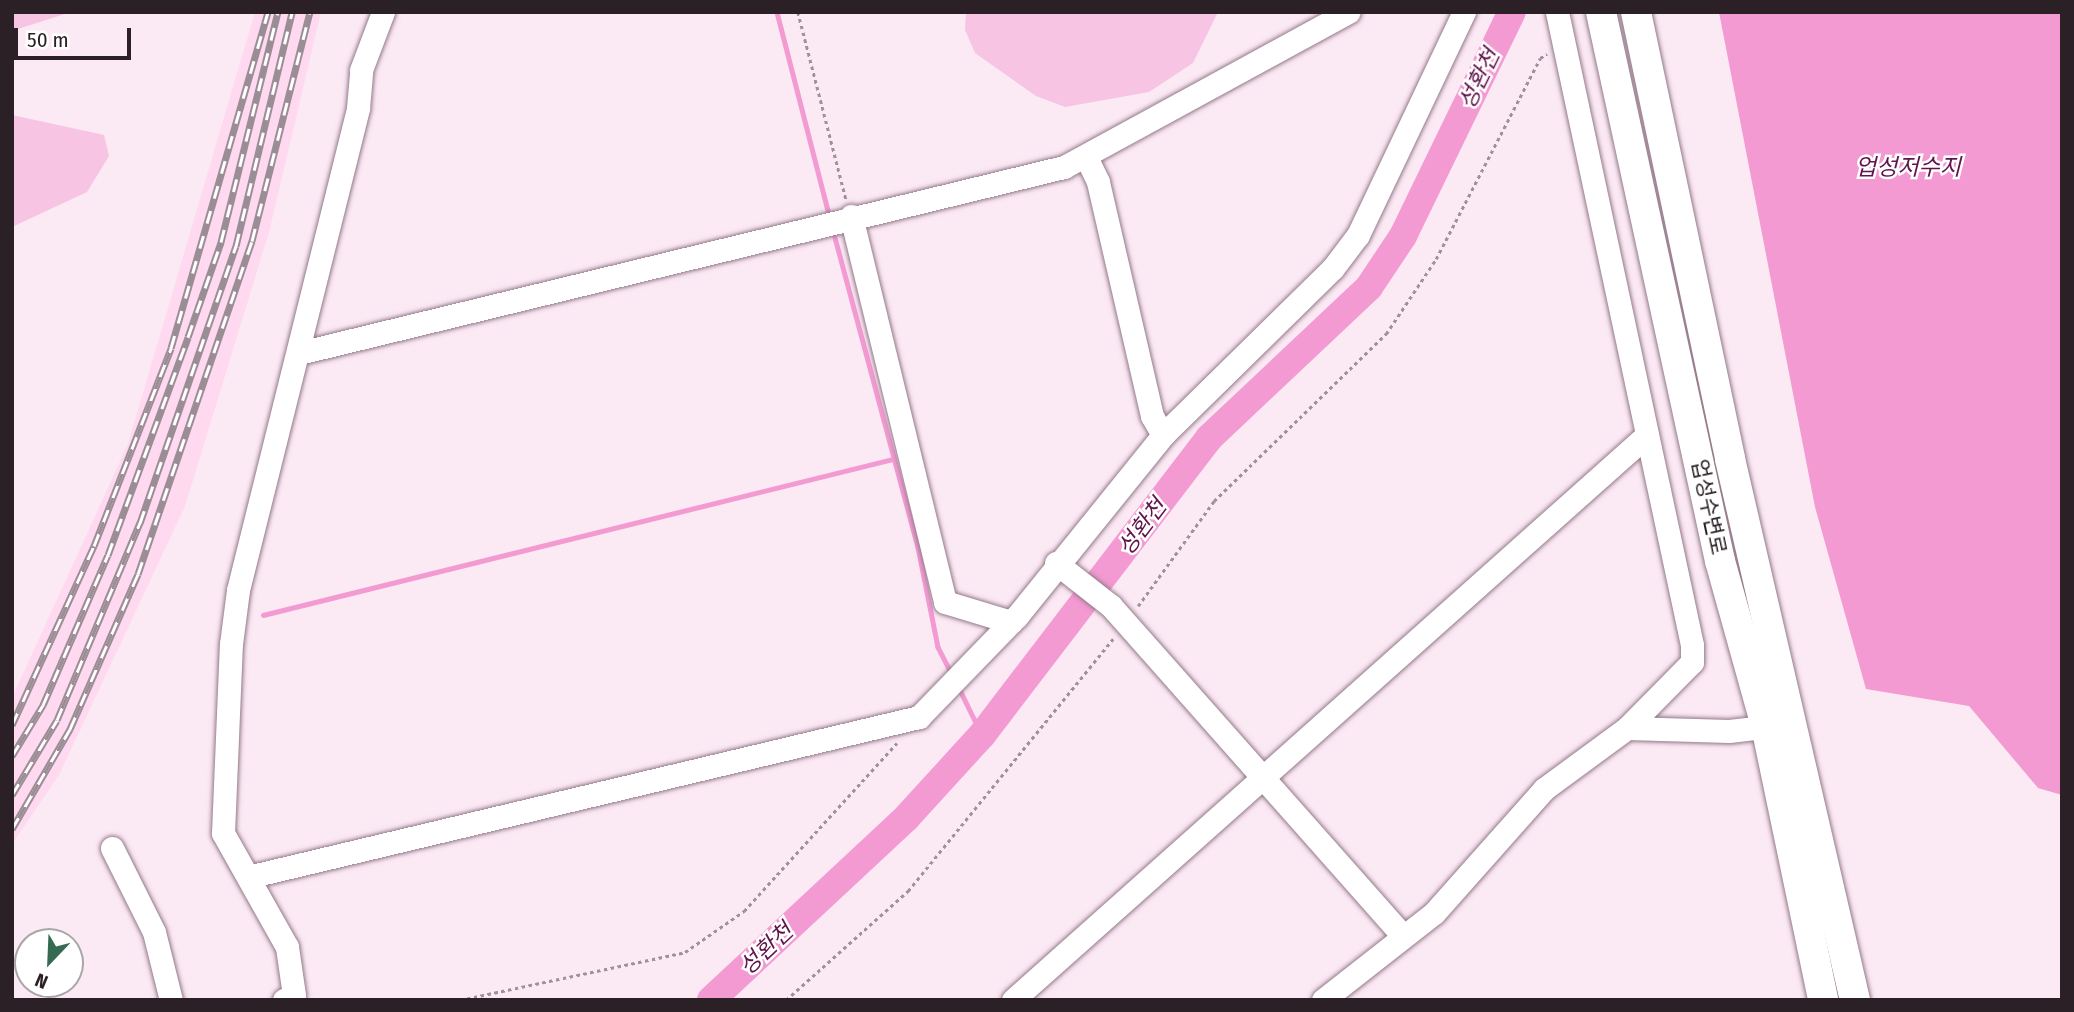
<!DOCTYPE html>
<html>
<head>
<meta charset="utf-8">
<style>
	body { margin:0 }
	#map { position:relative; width:2074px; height:1012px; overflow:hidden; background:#fbe9f4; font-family:"Fira Sans Condensed","Noto Sans KR",sans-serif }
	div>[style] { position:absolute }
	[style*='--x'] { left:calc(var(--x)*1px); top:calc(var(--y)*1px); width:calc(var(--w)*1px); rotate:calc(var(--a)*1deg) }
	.built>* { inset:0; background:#fed9ef }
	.green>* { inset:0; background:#f7c4e3 }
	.water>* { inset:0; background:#f39ad2 }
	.stream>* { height:4.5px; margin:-2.25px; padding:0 2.25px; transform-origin:2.25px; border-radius:2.25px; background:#f39ad2 }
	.river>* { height:28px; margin:-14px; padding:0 14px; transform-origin:14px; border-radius:14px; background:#f39ad2 }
	.path>* { height:2.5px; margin-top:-1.25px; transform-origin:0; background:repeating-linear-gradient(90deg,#9f9099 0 3.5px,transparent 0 7px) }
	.roads { filter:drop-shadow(0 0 2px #947989) drop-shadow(0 0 2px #947989) }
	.minor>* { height:23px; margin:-11.5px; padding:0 11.5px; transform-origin:11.5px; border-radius:11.5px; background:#fff }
	.major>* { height:30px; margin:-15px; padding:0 15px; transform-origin:15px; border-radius:15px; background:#fff }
	.rail>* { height:7px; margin-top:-3.5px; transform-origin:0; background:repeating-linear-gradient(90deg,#fff 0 13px,#9b8d95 0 26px); box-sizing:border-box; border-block:2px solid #9b8d95 }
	span { translate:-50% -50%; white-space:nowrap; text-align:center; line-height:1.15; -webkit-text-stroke:5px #fff; paint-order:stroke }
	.street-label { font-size:21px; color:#2a2026 }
	.water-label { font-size:23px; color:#61144b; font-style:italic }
	.frame { position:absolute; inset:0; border:14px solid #2a2026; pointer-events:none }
	.north { position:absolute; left:14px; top:928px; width:70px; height:70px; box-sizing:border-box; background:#fff; border:2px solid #aaa6a8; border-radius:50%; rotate:203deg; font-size:19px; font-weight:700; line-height:28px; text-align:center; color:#2a2026 }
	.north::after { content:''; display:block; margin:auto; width:24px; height:32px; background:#346b52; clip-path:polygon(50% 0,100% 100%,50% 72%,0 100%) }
	.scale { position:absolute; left:14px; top:28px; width:117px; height:32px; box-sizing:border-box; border:4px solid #2a2026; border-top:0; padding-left:9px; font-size:21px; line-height:24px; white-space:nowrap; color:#2a2026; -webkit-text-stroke:5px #fff; paint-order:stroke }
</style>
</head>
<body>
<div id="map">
	<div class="built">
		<div style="clip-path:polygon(255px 12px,321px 12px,269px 232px,185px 506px,59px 775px,12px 844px,12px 698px,128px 444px)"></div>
	</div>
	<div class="green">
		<div style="clip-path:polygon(12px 12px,71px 12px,12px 31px)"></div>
		<div style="clip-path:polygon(966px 12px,1218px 12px,1193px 63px,1149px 92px,1065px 107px,1036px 96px,975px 53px,965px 30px)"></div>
		<div style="clip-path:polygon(12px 115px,104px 135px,109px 156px,87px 192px,12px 227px)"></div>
	</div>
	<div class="water">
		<div style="clip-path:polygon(1719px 12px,2062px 12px,2062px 795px,2038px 788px,1969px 706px,1866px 689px,1815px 507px)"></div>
	</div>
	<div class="stream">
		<div style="--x:777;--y:12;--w:213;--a:75.6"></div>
		<div style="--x:833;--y:230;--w:328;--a:75"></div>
		<div style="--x:918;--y:547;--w:102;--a:78.7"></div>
		<div style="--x:938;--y:647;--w:30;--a:63"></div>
		<div style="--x:263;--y:615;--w:649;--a:-13.91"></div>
		<div style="--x:959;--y:688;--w:52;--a:63.9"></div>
	</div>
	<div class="river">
		<div style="--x:711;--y:1000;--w:268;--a:-43"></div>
		<div style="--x:907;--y:817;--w:111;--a:-47.6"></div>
		<div style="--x:982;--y:735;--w:374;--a:-52.6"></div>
		<div style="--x:1209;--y:438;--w:220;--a:-43.3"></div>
		<div style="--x:1369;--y:287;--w:61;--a:-56.3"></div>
		<div style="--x:1403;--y:236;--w:249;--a:-64.1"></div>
	</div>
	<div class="path">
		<div style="--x:798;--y:12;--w:193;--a:75.6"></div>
		<div style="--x:1138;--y:606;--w:130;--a:-54.1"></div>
		<div style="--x:1214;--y:501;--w:240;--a:-44.2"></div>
		<div style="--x:1386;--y:334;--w:90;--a:-56.3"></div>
		<div style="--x:1436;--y:259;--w:226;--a:-62.6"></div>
		<div style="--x:1540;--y:58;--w:8;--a:-30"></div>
		<div style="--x:460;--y:1000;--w:230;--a:-12"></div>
		<div style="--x:685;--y:952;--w:72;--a:-34.8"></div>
		<div style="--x:744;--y:911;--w:227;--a:-47.7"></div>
		<div style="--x:786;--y:1000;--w:164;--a:-41.8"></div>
		<div style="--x:908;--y:891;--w:325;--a:-50.9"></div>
	</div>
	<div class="roads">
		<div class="minor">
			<div style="--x:1557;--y:12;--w:647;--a:77.96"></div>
			<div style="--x:1692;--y:645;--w:17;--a:90"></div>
			<div style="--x:1692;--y:662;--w:93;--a:134.6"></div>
			<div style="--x:1087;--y:159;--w:25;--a:64"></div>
			<div style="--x:1098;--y:182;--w:240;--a:77"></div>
			<div style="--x:1152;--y:416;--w:22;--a:60"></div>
			<div style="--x:851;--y:216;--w:397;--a:76.3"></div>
			<div style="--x:945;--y:602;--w:69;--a:16.9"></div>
			<div style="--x:299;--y:353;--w:787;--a:-13.67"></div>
			<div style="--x:1064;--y:167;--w:324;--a:-28.6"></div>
			<div style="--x:1056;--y:563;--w:70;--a:38"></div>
			<div style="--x:1111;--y:606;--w:439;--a:48.5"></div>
			<div style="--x:112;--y:848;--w:94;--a:63.4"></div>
			<div style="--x:154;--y:932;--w:70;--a:76"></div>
			<div style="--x:252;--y:876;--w:686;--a:-13.41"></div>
			<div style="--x:919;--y:717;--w:141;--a:-45.9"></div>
			<div style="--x:1017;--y:616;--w:233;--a:-51.1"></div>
			<div style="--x:1163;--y:435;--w:238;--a:-44.5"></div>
			<div style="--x:1333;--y:268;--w:41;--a:-52.9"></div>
			<div style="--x:1358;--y:235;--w:247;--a:-64.6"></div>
			<div style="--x:284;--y:1000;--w:11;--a:-27"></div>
			<div style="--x:294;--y:995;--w:49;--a:-98.3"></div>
			<div style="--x:287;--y:947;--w:131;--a:-119.3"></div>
			<div style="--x:223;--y:833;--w:189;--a:-87.6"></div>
			<div style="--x:231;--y:644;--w:54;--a:-82.6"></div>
			<div style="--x:238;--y:590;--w:497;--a:-76"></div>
			<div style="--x:358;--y:108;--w:38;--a:-85"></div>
			<div style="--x:361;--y:70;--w:62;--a:-69.2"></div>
			<div style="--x:1013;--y:1000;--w:849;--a:-41.71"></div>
			<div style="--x:1323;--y:1000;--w:141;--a:-38.1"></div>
			<div style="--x:1434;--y:913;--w:166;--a:-48.4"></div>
			<div style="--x:1544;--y:789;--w:103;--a:-36.3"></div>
			<div style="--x:1627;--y:728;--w:102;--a:1.7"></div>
			<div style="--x:1729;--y:731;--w:51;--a:-6.7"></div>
		</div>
		<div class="major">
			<div style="--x:1601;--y:12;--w:562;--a:77.77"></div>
			<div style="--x:1720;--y:561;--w:171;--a:74.4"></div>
			<div style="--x:1766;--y:726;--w:280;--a:78.2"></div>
			<div style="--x:1636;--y:12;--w:457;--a:78.1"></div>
			<div style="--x:1730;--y:459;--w:555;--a:76.99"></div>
		</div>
	</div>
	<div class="rail">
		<div style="--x:12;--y:725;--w:197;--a:-65.4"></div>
		<div style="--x:94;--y:546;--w:212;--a:-68.7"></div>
		<div style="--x:171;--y:348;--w:350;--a:-73.9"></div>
		<div style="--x:12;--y:756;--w:60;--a:-58.7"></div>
		<div style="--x:43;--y:705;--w:163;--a:-66.6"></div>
		<div style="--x:108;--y:555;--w:232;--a:-69.8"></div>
		<div style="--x:188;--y:337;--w:101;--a:-70.8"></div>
		<div style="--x:221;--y:242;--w:237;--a:-76.1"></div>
		<div style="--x:12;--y:795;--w:87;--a:-59"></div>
		<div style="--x:57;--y:720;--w:214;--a:-67.2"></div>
		<div style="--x:140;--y:523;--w:293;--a:-70.9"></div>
		<div style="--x:236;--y:246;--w:241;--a:-76.5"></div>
		<div style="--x:12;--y:829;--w:116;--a:-59.9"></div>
		<div style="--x:70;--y:729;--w:169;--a:-66.3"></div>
		<div style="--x:138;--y:574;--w:352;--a:-71.1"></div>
		<div style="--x:252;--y:241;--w:236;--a:-75.8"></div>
	</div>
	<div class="street-label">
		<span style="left:1709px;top:507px;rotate:78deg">업성수변로</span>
	</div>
	<div class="water-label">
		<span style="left:1479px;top:79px;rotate:-64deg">성환천</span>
		<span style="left:1908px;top:167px">업성저수지</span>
		<span style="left:1142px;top:527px;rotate:-53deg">성환천</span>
		<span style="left:766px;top:949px;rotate:-43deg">성환천</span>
	</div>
	<div class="frame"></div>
	<div class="north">N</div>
	<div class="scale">50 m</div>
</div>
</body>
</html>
